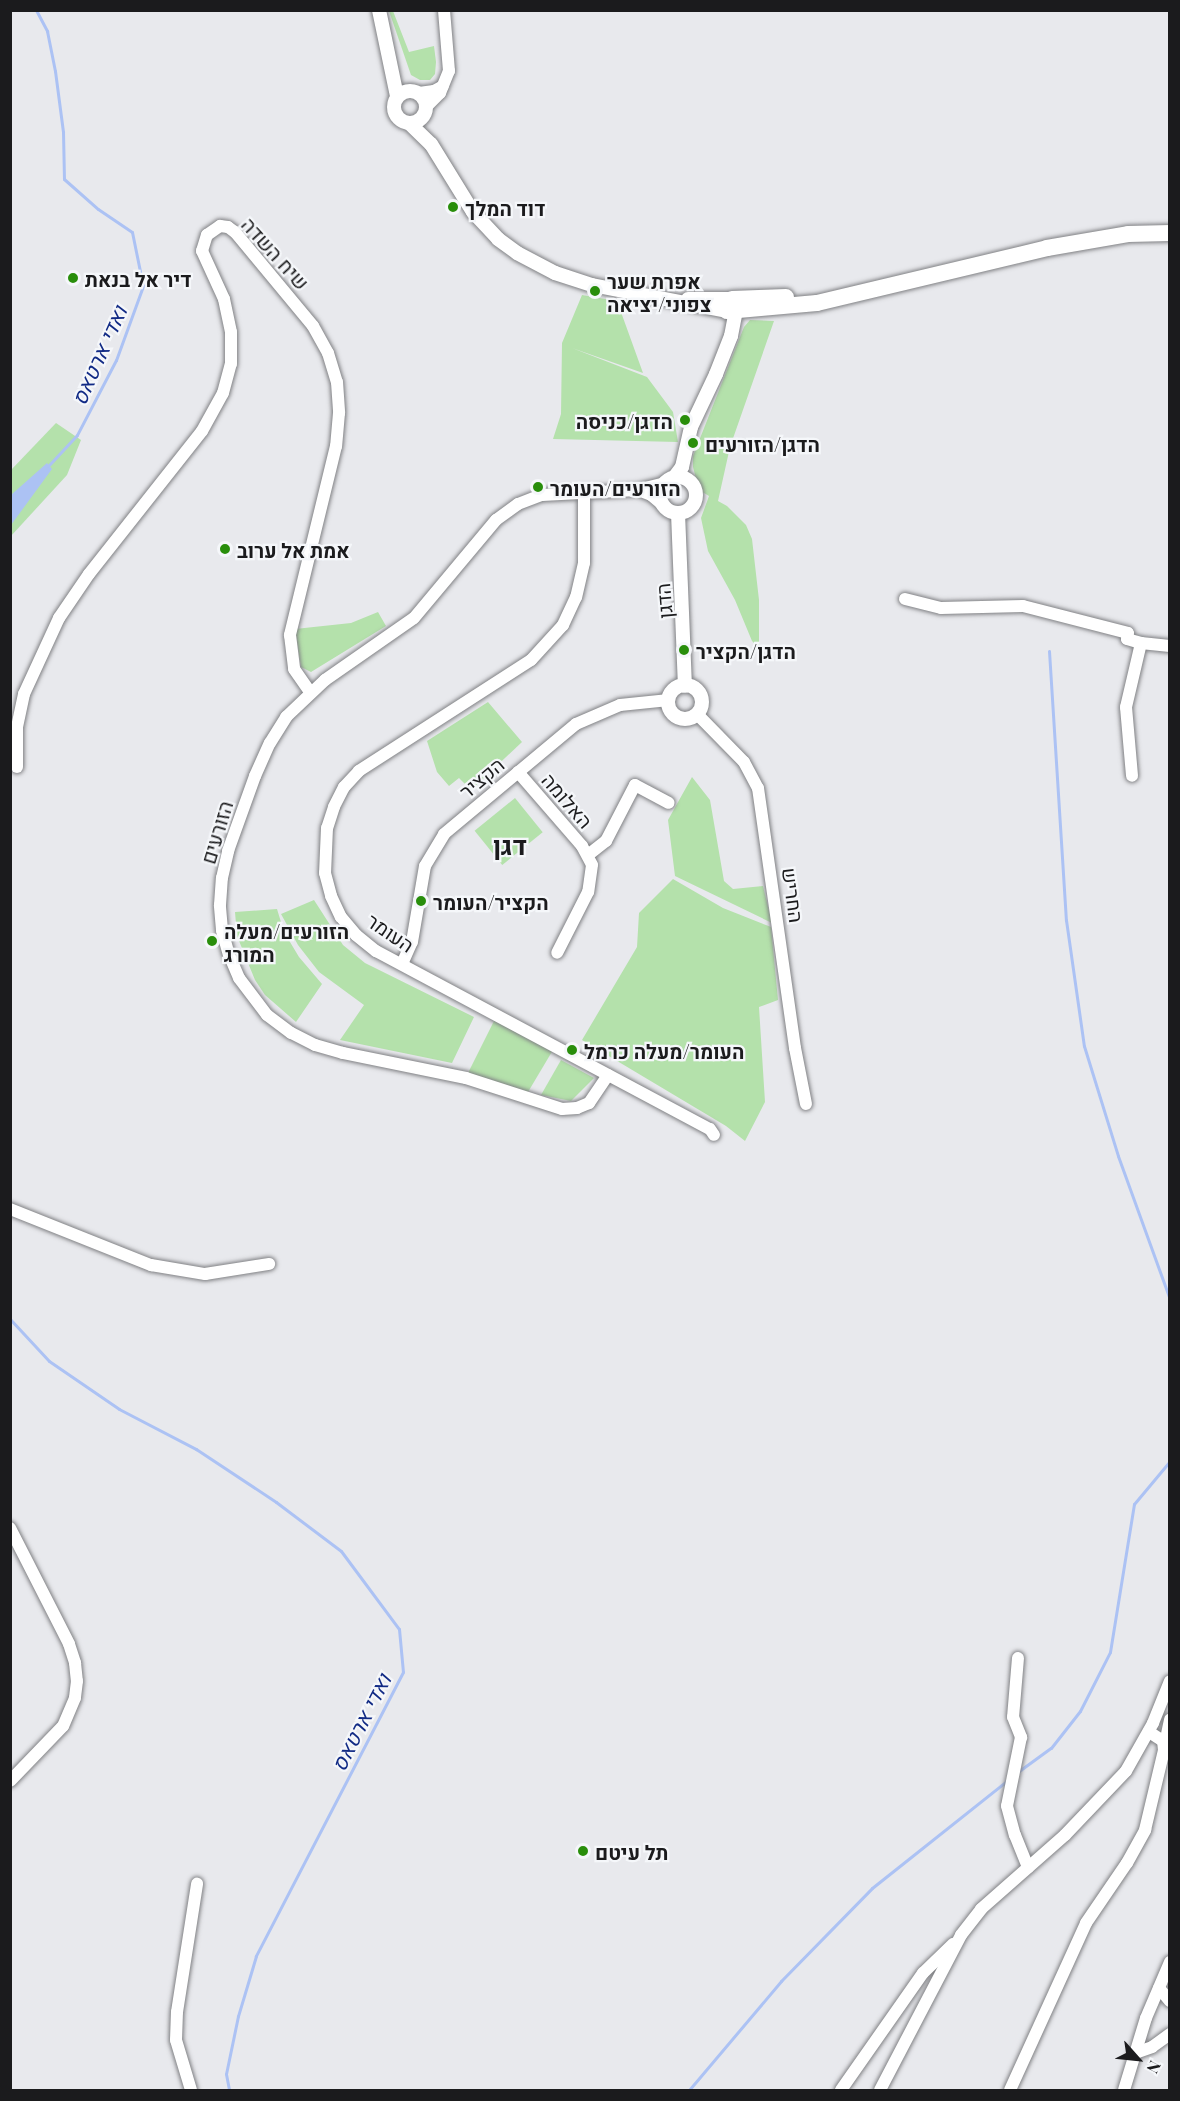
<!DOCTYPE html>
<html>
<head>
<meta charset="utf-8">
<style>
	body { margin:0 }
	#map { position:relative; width:1180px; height:2101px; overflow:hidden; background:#e8e9ed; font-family:"Playfair Display",Heebo,serif }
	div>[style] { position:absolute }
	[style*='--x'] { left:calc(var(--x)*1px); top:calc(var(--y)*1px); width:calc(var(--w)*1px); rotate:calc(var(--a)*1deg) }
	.green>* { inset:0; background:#b4e1ab; transform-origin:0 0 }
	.water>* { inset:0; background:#acc2f4 }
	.stream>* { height:3px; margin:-1.5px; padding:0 1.5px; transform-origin:1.5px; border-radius:1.5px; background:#acc2f4 }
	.roads { filter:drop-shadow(0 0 2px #808184) drop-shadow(0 0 2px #808184) }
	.minor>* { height:12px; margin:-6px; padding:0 6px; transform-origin:6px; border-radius:6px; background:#fff }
	.tertiary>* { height:14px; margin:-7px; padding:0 7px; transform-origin:7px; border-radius:7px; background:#fff }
	.tertiary>.ring { margin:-7px; padding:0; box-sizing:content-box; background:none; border:14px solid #fff; border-radius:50% }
	.secondary>* { height:16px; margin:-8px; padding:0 8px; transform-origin:8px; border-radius:8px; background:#fff }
	.dots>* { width:16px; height:16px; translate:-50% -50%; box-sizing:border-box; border:3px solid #f5f7fa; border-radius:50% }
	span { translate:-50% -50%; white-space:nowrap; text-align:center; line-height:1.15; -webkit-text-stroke:4.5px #f5f7fa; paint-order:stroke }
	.poi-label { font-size:20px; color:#1b1b1d; font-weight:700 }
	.left { translate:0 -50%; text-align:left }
	.right { translate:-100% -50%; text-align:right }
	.street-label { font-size:20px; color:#1b1b1d }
	.water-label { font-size:21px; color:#112a85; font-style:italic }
	.district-label { font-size:26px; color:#1b1b1d; font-weight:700 }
	.frame { position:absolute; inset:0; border:12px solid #1b1b1d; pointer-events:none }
	.north { position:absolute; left:1108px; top:2029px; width:60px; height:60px; -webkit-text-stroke:4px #f5f7fa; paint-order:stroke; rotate:117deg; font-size:16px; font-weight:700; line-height:24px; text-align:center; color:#1b1b1d }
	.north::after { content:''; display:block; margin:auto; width:21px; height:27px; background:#1b1b1d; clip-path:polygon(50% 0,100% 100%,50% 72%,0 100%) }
</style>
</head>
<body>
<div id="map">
	<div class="green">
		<div style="clip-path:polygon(389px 11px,393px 11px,409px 52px,434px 46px,436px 62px,435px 74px,430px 80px,420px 80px,411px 75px)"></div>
		<div style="clip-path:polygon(582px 295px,617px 301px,643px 373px,572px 348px,647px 377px,673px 412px,678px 442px,553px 439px,561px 414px,562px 343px)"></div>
		<div style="clip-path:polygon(750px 320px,774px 321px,730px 447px,718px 501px,727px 506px,746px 525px,752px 539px,759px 600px,759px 648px,752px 641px,735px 600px,708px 551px,701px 518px,709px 496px,699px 490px,693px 467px,693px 456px,744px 327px)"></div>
		<div style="clip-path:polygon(56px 423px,81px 440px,67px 475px,11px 536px,11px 470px)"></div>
		<div style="clip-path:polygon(378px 612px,386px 626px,311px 672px,301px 667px,295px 629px,351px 623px)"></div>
		<div style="clip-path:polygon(488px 702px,522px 742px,471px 790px,459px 778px,449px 786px,437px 772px,427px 741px)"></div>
		<div style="clip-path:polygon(692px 777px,710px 800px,724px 881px,733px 889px,763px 886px,772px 923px,675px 876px,668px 820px)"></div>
		<div style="left:515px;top:798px;width:44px;height:52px;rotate:51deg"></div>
		<div style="clip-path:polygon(673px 879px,723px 908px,771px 927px,778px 1000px,759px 1007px,765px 1102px,745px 1141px,726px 1126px,582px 1040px,637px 947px,639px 913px)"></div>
		<div style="clip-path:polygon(314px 900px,343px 945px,365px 963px,474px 1017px,452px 1063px,340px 1040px,364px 1005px,319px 972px,298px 945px,281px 914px)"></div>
		<div style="clip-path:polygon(277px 909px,284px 932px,299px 957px,322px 984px,296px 1022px,265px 995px,255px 980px,237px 936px,235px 912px)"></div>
		<div style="clip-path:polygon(495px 1019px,553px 1050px,528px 1092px,468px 1073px)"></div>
		<div style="clip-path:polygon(561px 1060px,594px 1078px,571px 1101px,541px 1095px)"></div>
	</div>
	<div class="water">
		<div style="clip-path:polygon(47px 463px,52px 469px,11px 525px,11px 495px)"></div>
	</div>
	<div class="stream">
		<div style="--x:36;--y:10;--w:24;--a:62"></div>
		<div style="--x:47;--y:31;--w:41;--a:78.7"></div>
		<div style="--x:55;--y:71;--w:62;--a:82.5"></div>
		<div style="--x:63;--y:132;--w:47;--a:88.8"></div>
		<div style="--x:64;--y:179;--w:45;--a:41.4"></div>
		<div style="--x:98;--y:209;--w:41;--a:34.1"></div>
		<div style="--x:132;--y:232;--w:55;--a:78.5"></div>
		<div style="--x:143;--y:286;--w:79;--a:110"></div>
		<div style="--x:116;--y:360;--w:85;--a:117.5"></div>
		<div style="--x:77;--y:435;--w:42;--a:133.1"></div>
		<div style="--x:1049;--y:651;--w:270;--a:86.4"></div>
		<div style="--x:1066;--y:920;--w:127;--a:81.9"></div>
		<div style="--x:1084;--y:1046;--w:115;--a:72.8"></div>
		<div style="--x:1118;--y:1156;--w:153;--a:70.1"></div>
		<div style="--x:10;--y:1319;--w:57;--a:47.1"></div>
		<div style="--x:49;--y:1361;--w:85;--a:34.4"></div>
		<div style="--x:119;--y:1409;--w:87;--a:27.5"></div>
		<div style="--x:196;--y:1449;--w:96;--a:33.5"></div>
		<div style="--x:276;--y:1502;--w:81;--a:37"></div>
		<div style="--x:341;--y:1551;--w:97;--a:53.4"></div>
		<div style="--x:399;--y:1629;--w:43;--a:84.7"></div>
		<div style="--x:403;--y:1672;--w:320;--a:117.4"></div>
		<div style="--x:256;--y:1956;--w:63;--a:106.7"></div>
		<div style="--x:238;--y:2016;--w:59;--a:101.7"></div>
		<div style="--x:226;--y:2074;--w:16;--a:79"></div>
		<div style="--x:1019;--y:1771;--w:39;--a:-36"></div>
		<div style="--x:1051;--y:1748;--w:47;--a:-51.9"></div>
		<div style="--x:1080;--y:1711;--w:66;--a:-63"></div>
		<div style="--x:1110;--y:1652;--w:150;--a:-80.8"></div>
		<div style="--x:1134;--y:1504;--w:56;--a:-50.1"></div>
		<div style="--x:689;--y:2090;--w:143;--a:-49.8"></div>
		<div style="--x:781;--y:1981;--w:130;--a:-45.6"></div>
		<div style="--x:872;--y:1888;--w:175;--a:-38.5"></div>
	</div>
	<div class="roads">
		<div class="minor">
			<div style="--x:419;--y:93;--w:15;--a:-8"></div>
			<div style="--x:434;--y:91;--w:10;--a:-29"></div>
			<div style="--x:426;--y:107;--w:20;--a:-45"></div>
			<div style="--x:440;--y:93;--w:24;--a:-68"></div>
			<div style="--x:449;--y:71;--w:61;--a:-94.7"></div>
			<div style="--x:638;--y:490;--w:14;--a:21"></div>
			<div style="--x:651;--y:495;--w:17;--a:40"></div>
			<div style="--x:584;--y:492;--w:71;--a:90"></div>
			<div style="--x:584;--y:563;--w:35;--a:103"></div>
			<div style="--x:576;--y:597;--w:31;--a:115"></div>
			<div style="--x:563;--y:625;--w:47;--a:132.4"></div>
			<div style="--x:531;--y:660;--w:205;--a:147.2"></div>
			<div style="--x:359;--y:771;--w:22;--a:133"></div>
			<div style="--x:344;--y:787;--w:22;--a:117"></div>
			<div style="--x:334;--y:807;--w:22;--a:108"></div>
			<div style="--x:327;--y:828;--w:45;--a:92.5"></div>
			<div style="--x:325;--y:873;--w:24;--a:75"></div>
			<div style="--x:331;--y:896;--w:23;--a:65"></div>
			<div style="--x:341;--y:917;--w:23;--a:50"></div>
			<div style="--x:356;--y:935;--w:26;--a:39"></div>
			<div style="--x:376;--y:951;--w:378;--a:28.1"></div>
			<div style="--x:710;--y:1129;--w:7;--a:56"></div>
			<div style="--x:905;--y:599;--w:37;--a:14"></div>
			<div style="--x:941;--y:608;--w:82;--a:-1.4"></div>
			<div style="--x:1023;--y:606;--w:108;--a:14.4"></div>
			<div style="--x:1128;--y:633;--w:6;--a:99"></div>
			<div style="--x:1127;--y:639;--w:15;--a:16"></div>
			<div style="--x:1141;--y:643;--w:66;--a:103.2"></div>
			<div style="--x:1126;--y:707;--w:69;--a:85"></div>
			<div style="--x:1141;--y:643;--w:29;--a:6"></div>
			<div style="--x:697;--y:714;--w:67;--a:45.6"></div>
			<div style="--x:744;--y:762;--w:30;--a:62"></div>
			<div style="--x:758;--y:788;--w:263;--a:81.9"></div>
			<div style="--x:795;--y:1048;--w:57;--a:78.9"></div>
			<div style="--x:17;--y:767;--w:40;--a:-90"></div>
			<div style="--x:17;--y:727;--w:34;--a:-78"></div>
			<div style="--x:24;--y:694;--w:84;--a:-65.3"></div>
			<div style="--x:59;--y:618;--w:53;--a:-55.7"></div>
			<div style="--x:89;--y:574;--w:182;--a:-51.7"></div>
			<div style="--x:202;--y:431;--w:43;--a:-61.1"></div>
			<div style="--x:223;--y:393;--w:30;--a:-75"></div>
			<div style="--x:231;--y:364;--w:32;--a:-90"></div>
			<div style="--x:231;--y:332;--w:34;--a:-102"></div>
			<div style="--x:224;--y:299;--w:53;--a:-114.6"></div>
			<div style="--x:202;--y:251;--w:17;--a:-73"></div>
			<div style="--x:207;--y:235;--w:16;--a:-35"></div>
			<div style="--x:220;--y:226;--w:8;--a:7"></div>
			<div style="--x:228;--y:227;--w:9;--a:36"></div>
			<div style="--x:235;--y:232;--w:122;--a:50.3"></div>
			<div style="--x:313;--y:326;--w:31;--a:61"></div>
			<div style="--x:328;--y:353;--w:30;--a:73"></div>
			<div style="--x:337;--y:382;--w:31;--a:86"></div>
			<div style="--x:339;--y:413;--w:33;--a:95"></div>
			<div style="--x:336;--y:446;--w:195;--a:103.7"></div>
			<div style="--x:290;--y:635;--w:34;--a:83"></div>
			<div style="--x:294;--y:669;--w:28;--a:55"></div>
			<div style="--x:518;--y:772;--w:98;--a:49.1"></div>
			<div style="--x:582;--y:846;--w:21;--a:62"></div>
			<div style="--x:592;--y:865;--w:27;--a:98"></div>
			<div style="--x:588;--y:892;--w:68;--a:116.9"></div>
			<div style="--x:588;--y:855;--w:23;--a:-38"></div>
			<div style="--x:606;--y:841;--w:63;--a:-62.6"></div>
			<div style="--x:635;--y:785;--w:38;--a:28"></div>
			<div style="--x:402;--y:964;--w:24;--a:-66"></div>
			<div style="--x:412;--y:942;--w:77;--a:-80.3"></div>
			<div style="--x:425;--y:866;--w:37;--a:-59"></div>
			<div style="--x:444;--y:834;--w:172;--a:-39.8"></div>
			<div style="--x:576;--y:724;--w:48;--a:-23.4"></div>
			<div style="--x:620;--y:705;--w:49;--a:-5.8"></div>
			<div style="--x:608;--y:1075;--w:34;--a:124"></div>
			<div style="--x:589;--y:1103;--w:13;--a:157"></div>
			<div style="--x:577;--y:1108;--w:15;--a:176"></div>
			<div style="--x:562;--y:1109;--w:101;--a:-162.1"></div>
			<div style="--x:466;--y:1078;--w:126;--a:-168.5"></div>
			<div style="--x:343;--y:1053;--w:29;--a:-164"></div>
			<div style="--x:315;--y:1045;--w:27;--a:-153"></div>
			<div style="--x:291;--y:1033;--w:30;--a:-143"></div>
			<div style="--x:267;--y:1015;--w:46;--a:-127.1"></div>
			<div style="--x:239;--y:978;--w:25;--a:-113"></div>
			<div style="--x:229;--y:955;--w:26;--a:-106"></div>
			<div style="--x:222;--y:930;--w:25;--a:-95"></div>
			<div style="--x:220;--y:905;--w:27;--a:-86"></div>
			<div style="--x:222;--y:878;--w:28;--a:-77"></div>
			<div style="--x:228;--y:851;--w:80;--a:-70.2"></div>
			<div style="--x:255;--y:776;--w:36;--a:-66"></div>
			<div style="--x:270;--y:743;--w:31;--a:-58"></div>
			<div style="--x:286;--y:717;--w:54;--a:-43.5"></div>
			<div style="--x:325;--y:680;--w:108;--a:-34.9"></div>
			<div style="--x:414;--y:618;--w:128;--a:-50.1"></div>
			<div style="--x:496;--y:520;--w:27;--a:-36"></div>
			<div style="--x:518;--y:504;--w:26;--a:-21"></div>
			<div style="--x:542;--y:495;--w:95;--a:-3"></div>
			<div style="--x:637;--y:490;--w:30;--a:-14"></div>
			<div style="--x:10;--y:1209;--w:152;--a:21.7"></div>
			<div style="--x:151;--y:1265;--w:55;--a:9.5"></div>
			<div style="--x:205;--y:1274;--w:65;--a:-8.9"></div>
			<div style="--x:10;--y:1528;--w:130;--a:63"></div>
			<div style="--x:69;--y:1644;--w:20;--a:72"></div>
			<div style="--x:75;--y:1663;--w:18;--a:84"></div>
			<div style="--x:77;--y:1681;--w:17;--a:97"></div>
			<div style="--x:75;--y:1698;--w:30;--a:113"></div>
			<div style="--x:63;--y:1726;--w:76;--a:133.9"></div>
			<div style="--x:1018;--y:1658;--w:59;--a:94.8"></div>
			<div style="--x:1013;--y:1717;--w:22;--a:68"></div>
			<div style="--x:1021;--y:1737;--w:70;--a:101.5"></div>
			<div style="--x:1007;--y:1806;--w:30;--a:75"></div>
			<div style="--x:1015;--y:1835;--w:35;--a:68"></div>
			<div style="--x:1164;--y:1748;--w:29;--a:-78"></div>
			<div style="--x:1159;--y:1988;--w:17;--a:50"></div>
			<div style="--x:1135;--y:2053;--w:18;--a:-19"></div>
			<div style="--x:1152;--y:2047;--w:22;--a:-36"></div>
			<div style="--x:191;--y:2090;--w:52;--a:-106.7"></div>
			<div style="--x:176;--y:2040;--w:28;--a:-88"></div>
			<div style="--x:177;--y:2012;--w:130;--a:-81.1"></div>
			<div style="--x:841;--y:2090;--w:143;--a:-55"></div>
			<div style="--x:923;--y:1973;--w:42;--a:-44"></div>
			<div style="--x:880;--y:2090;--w:175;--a:-62.4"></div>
			<div style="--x:961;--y:1935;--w:33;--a:-52"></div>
			<div style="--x:981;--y:1909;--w:112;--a:-41.4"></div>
			<div style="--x:1065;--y:1835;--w:88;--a:-46.4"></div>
			<div style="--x:1126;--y:1771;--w:55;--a:-60.6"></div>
			<div style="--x:1153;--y:1723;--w:45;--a:-68"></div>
			<div style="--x:1010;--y:2090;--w:183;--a:-65.5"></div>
			<div style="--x:1086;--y:1923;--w:73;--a:-55.7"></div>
			<div style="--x:1127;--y:1863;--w:38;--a:-61"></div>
			<div style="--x:1145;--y:1830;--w:82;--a:-76.6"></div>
			<div style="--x:1164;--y:1750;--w:9;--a:-96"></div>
			<div style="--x:1163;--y:1741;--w:17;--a:-147"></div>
			<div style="--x:1124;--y:2090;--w:75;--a:-73"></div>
			<div style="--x:1146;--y:2018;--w:61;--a:-66.8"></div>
		</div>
		<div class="tertiary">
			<div style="--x:379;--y:10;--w:88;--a:78.2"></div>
			<div class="ring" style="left:394px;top:91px;width:18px;height:18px"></div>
			<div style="--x:409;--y:123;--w:30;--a:44"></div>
			<div style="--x:431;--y:144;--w:80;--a:58.3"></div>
			<div style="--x:473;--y:212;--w:37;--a:47"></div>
			<div style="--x:498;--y:239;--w:24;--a:36"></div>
			<div style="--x:517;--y:253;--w:43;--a:27.8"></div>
			<div style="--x:555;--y:273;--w:39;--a:18"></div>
			<div style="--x:592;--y:285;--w:137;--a:10.9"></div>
			<div style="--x:688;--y:299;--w:44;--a:0"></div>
			<div class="ring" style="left:660px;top:477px;width:22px;height:22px"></div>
			<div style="--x:673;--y:479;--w:15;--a:-53"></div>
			<div style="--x:682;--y:467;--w:41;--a:-77.3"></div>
			<div style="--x:691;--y:427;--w:59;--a:-64.7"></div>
			<div style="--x:716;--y:374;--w:41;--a:-68.5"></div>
			<div style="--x:731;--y:336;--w:25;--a:-79"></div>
			<div style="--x:736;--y:311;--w:9;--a:-108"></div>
			<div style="--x:678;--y:513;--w:173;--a:87.7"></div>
			<div class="ring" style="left:668px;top:685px;width:20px;height:20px"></div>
		</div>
		<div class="secondary">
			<div style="--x:732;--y:299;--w:54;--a:-2.1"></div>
			<div style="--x:727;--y:311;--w:90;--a:-5.1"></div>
			<div style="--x:817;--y:303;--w:236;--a:-13.4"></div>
			<div style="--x:1047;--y:248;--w:82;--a:-9.8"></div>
			<div style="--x:1128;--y:234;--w:42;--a:-1.4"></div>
		</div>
	</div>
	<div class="dots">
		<div style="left:453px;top:207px;background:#298e0b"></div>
		<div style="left:73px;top:278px;background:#298e0b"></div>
		<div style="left:595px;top:291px;background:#298e0b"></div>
		<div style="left:685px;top:420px;background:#298e0b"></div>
		<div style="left:693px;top:443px;background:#298e0b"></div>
		<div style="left:538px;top:487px;background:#298e0b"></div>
		<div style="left:225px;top:549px;background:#298e0b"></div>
		<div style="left:684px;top:650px;background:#298e0b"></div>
		<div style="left:421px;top:901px;background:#298e0b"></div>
		<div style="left:212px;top:941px;background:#298e0b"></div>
		<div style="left:572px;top:1050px;background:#298e0b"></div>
		<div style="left:583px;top:1851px;background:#298e0b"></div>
	</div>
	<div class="poi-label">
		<span class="left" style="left:465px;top:207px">דוד המלך</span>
		<span class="left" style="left:85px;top:278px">דיר אל בנאת</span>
		<span class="left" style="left:607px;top:292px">אפרת שער<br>צפוני/יציאה</span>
		<span class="right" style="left:673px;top:420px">הדגן/כניסה</span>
		<span class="left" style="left:705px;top:443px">הדגן/הזורעים</span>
		<span class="left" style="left:550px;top:487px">הזורעים/העומר</span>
		<span class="left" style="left:237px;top:549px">אמת אל ערוב</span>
		<span class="left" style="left:696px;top:650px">הדגן/הקציר</span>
		<span class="left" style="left:433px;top:901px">הקציר/העומר</span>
		<span class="left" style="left:224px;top:942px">הזורעים/מעלה<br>המורג</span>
		<span class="left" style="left:584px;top:1050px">העומר/מעלה כרמל</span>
		<span class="left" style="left:595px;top:1851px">תל עיטם</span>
	</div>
	<div class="street-label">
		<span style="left:276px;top:253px;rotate:48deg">שיח השדה</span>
		<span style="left:663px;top:601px;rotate:-95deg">הדגן</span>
		<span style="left:481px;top:777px;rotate:-40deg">הקציר</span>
		<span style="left:568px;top:800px;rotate:49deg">האלומה</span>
		<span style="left:216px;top:832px;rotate:-73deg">הזורעים</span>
		<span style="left:794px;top:895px;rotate:82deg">החריש</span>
		<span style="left:391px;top:932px;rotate:34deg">העומר</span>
	</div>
	<div class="water-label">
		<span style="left:98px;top:355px;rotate:-66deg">ואדי ארטאס</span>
		<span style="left:360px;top:1722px;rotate:-63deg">ואדי ארטאס</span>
	</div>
	<div class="district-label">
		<span style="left:510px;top:845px">דגן</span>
	</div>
	<div class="frame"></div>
	<div class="north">N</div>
</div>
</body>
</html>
